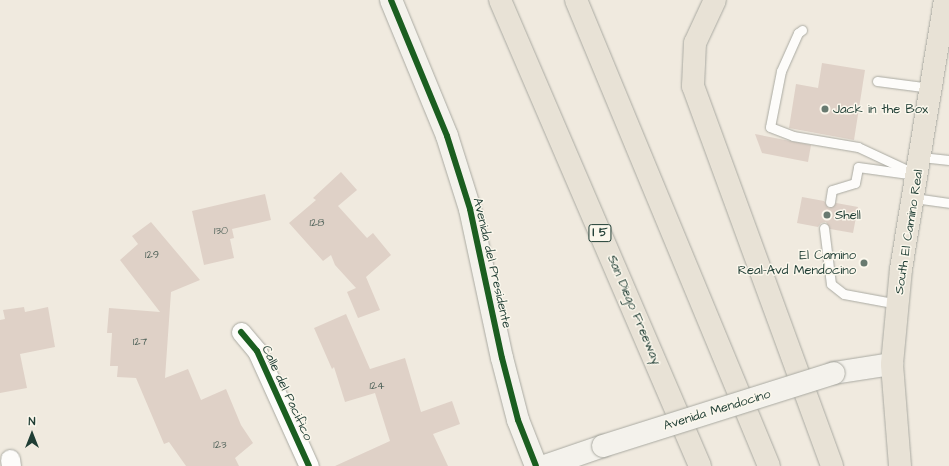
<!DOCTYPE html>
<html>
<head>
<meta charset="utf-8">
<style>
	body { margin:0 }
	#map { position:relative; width:949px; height:466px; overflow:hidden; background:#f0eadf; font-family:"Architects Daughter",sans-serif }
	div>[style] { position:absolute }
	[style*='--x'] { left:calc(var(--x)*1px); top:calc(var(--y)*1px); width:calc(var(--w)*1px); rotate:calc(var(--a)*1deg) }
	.building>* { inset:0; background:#dfd1c7 }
	.roads { filter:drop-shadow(0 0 1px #aaaaa2) drop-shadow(0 0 1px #aaaaa2) }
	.service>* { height:9px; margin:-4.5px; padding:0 4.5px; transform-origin:4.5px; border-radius:4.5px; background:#fdfcfa }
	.minor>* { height:19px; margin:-9.5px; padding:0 9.5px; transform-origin:9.5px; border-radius:9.5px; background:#fdfcfa }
	.secondary>* { height:22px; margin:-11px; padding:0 11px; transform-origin:11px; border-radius:11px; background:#f4f2ec }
	.primary>* { height:22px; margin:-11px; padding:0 11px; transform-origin:11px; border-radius:11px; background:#e8e2d6 }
	.motorway>* { height:22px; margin:-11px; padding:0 11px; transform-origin:11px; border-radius:11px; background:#e8e2d6 }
	.bridges { filter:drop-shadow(0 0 1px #aaaaa2) drop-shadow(0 0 1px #aaaaa2) }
	.secondary-bridge>* { height:22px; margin:-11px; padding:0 11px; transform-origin:11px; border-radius:11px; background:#f4f2ec }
	.cycleway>* { height:6px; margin:-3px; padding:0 3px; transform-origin:3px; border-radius:3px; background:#1b5e20 }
	.dots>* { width:11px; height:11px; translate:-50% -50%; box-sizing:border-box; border:2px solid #fbf7ec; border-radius:50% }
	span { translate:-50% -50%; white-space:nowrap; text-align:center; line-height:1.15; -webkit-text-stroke:3px #fbf7ec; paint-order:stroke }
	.number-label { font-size:11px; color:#4f6259 }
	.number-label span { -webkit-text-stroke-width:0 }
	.shield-label span { padding:1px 3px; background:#fbf7ec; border:1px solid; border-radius:3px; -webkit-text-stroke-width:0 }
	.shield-label { font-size:12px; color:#1f3d34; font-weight:700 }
	.poi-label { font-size:13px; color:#1f3d34 }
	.left { translate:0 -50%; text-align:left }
	.right { translate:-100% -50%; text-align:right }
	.street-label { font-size:13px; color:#1f3d34 }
	.north { position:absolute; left:12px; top:414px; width:40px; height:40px; -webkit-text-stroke:3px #fbf7ec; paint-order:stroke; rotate:0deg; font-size:11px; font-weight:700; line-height:16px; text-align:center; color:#1f3d34 }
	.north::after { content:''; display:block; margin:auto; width:14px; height:18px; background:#1f3d34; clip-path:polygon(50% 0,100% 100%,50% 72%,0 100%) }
</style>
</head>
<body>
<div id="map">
	<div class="building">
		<div style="clip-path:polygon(822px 63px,865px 70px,854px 140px,789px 128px,796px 84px,818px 88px)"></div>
		<div style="clip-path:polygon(755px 134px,811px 145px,808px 162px,762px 153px)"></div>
		<div style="clip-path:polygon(341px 172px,357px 190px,338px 206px,367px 238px,373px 233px,391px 255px,366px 277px,380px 310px,358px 318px,347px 292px,356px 288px,335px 265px,331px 255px,323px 261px,289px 223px,316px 200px,313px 198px)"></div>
		<div style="clip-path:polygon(265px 194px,271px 220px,232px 229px,234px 238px,230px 239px,234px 258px,204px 265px,192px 211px)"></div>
		<div style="clip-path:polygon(802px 197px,824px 201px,829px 208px,836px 203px,858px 207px,853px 233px,830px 229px,826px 222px,821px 223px,818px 227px,797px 223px)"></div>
		<div style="clip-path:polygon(151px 222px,200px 280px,171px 292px,165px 378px,188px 369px,201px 400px,226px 389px,241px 425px,253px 443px,235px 458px,239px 466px,186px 466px,169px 442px,164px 444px,136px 378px,117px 377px,118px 366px,110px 366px,112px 333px,107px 333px,109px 308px,160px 312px,120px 260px,138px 244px,132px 236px)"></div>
		<div style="clip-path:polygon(24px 307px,25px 312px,48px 307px,55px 347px,20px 354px,27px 388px,0 393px,0 320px,5px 319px,3px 310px)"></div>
		<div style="clip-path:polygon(346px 314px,370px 369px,405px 358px,421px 412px,452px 401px,460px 424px,433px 434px,448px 466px,335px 466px,390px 441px,375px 393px,345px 402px,334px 367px,332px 369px,314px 328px)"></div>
	</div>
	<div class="roads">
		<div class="service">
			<div style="--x:802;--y:30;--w:5;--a:143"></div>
			<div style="--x:798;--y:33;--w:42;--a:114.1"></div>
			<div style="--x:781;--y:71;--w:57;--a:101.1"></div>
			<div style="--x:770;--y:127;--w:25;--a:21"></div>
			<div style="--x:793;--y:136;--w:66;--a:9.6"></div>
			<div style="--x:858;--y:147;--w:64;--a:25"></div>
			<div style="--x:877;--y:81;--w:54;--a:7.4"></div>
			<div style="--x:921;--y:157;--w:28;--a:6"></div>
			<div style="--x:914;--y:198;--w:35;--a:8"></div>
			<div style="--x:830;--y:202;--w:12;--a:-81"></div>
			<div style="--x:832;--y:190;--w:24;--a:-17"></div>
			<div style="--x:855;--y:183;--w:16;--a:-79"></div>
			<div style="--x:858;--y:167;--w:51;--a:7.8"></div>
			<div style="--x:824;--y:228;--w:56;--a:82.9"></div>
			<div style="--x:831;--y:284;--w:16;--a:38"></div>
			<div style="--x:844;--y:294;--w:55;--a:10.5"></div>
		</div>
		<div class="minor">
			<div style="--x:241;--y:332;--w:25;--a:50"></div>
			<div style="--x:257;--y:351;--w:126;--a:65.7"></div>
			<div style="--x:10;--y:459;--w:7;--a:82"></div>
		</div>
		<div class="secondary">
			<div style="--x:391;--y:0;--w:147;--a:67.6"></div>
			<div style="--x:447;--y:136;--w:77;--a:72.5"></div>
			<div style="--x:470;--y:209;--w:152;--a:77.9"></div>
			<div style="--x:502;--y:358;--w:64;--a:75.5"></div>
			<div style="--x:518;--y:420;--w:49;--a:68.6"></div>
			<div style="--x:834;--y:373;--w:59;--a:-8.8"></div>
			<div style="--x:545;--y:466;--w:61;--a:-19"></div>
		</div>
		<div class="primary">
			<div style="--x:900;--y:466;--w:102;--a:-94.5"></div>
			<div style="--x:892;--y:364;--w:95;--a:-84.6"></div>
			<div style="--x:901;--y:269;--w:273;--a:-80.7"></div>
		</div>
		<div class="motorway">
			<div style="--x:500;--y:0;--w:507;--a:66.77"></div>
			<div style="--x:576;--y:0;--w:504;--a:67.5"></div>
			<div style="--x:715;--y:0;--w:47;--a:114.9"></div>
			<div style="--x:695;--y:43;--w:43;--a:92.7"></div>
			<div style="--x:693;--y:86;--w:405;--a:69.9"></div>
		</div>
	</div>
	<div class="bridges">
		<div class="secondary-bridge">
			<div style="--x:603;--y:446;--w:242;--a:-17.5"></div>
		</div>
	</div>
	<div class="cycleway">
		<div style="--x:391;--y:0;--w:147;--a:67.6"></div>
		<div style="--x:447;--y:136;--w:77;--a:72.5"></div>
		<div style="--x:470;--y:209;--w:152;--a:77.9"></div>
		<div style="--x:502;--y:358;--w:64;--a:75.5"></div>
		<div style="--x:518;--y:420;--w:49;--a:68.6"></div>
		<div style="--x:241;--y:332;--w:25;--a:50"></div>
		<div style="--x:257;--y:351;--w:126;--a:65.7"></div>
	</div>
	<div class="dots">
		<div style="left:825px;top:109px;background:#687a70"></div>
		<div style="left:827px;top:215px;background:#687a70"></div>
		<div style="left:864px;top:263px;background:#687a70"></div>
	</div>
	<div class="number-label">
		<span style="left:317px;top:223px">128</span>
		<span style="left:221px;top:231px">130</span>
		<span style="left:152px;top:255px">129</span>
		<span style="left:140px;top:342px">127</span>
		<span style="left:377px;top:386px">124</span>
		<span style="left:220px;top:445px">123</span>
	</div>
	<div class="shield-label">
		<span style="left:600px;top:233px">I 5</span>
	</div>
	<div class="poi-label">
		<span class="left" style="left:833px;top:109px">Jack in the Box</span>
		<span class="left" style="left:835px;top:215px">Shell</span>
		<span class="right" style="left:856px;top:263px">El Camino<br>Real-Avd Mendocino</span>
	</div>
	<div class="street-label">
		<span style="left:909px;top:232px;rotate:-81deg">South El Camino Real</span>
		<span style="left:492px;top:263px;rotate:77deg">Avenida del Presidente</span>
		<span style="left:634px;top:310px;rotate:67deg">San Diego Freeway</span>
		<span style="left:287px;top:393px;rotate:65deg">Calle del Pacifico</span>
		<span style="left:717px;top:410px;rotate:-17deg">Avenida Mendocino</span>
	</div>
	<div class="north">N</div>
</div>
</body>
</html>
